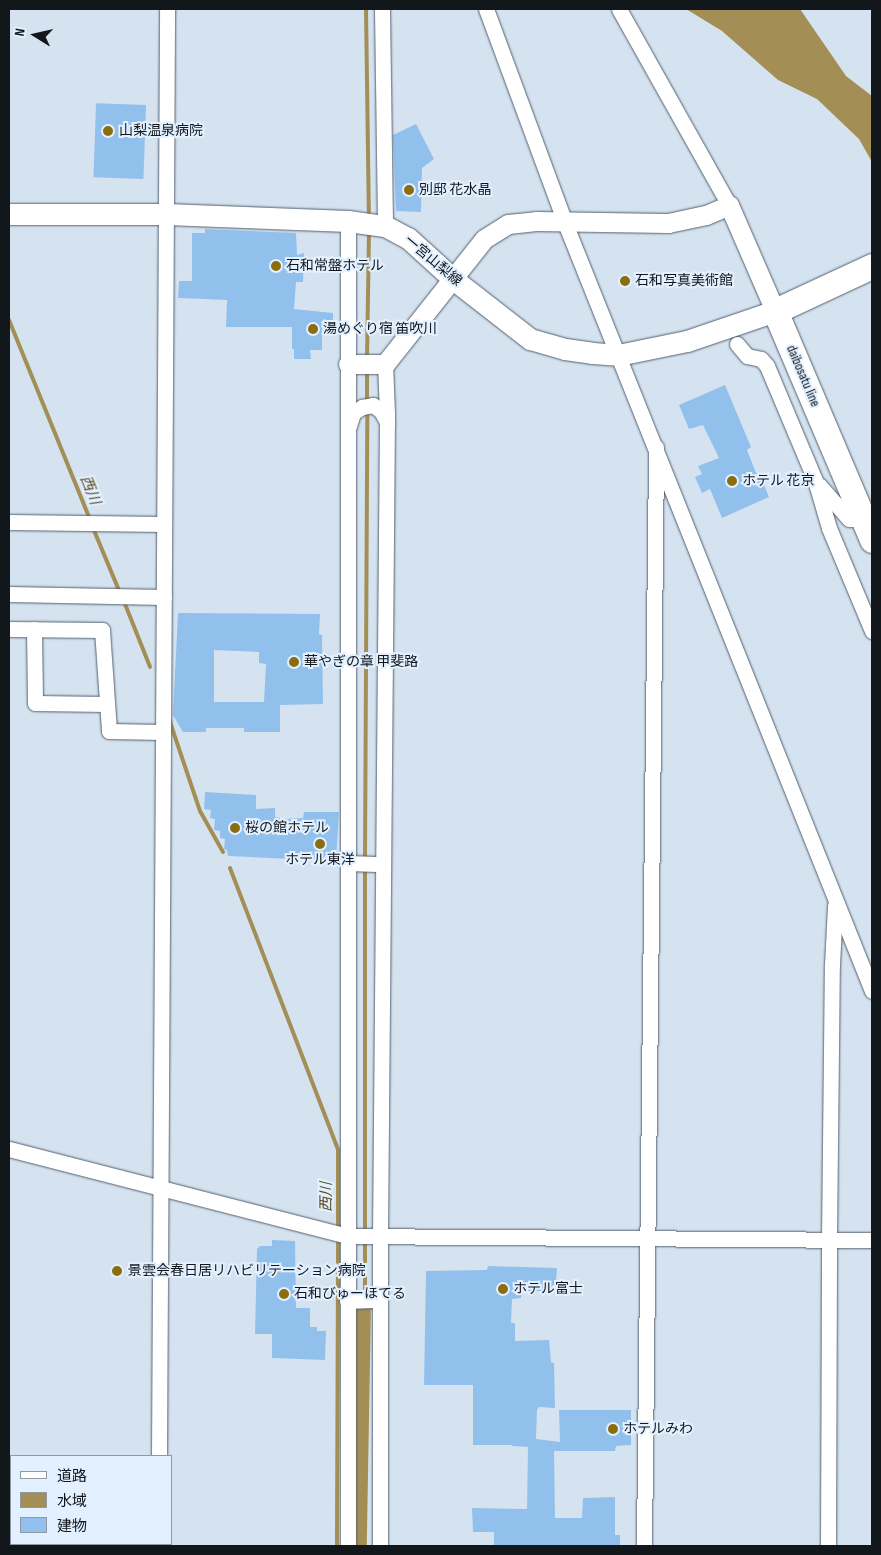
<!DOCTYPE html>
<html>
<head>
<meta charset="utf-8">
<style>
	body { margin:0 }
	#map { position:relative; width:881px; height:1555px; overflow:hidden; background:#d5e3f1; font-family:"Sofia Sans Condensed","Noto Sans JP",sans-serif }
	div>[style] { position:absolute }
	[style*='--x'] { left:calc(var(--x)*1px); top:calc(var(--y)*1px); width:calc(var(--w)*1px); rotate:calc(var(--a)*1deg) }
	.water>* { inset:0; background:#a38f56; transform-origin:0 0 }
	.stream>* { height:4px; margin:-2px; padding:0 2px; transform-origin:2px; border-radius:2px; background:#a38f56 }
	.building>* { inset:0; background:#92c0ec; transform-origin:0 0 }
	.roads { filter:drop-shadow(0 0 1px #535f6c) drop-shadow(0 0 1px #535f6c) }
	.minor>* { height:15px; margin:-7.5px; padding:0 7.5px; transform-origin:7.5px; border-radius:7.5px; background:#fff }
	.tertiary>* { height:19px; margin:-9.5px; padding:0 9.5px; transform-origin:9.5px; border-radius:9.5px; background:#fff }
	.secondary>* { height:21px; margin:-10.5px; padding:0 10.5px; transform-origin:10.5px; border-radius:10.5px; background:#fff }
	.trunk>* { height:25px; margin:-12.5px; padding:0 12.5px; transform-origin:12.5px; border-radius:12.5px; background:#fff }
	.dots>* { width:14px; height:14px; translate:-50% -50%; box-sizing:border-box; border:2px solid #e2f0ff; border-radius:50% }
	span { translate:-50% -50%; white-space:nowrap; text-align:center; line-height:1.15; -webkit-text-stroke:4px #e2f0ff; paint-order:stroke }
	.poi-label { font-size:14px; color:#12171c }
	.left { translate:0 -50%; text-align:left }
	.street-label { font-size:14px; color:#12171c }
	.water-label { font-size:15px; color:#5a4b1e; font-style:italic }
	.frame { position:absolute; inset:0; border:10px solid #12171c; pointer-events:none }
	.legend { position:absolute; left:10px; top:1455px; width:162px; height:90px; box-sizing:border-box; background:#e2f0ff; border:1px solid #8f99a4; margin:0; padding:6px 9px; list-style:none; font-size:15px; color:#12171c }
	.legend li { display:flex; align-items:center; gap:10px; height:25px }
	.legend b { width:25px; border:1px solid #8f99a4 }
	.north { position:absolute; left:10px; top:10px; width:50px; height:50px; -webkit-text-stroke:4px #e2f0ff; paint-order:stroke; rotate:280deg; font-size:14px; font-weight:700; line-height:20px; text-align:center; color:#12171c }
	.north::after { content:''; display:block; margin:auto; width:18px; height:22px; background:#12171c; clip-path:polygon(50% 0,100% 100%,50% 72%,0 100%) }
</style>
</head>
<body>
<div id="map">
	<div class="water">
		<div style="clip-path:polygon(686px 9px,800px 9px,846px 76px,872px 96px,872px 162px,859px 139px,817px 99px,778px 80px,722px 31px)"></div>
		<div style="left:371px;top:1303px;width:243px;height:17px;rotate:91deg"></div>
	</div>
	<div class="stream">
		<div style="--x:366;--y:9;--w:207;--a:89.2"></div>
		<div style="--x:9;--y:320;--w:215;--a:67.9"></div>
		<div style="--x:367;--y:359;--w:128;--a:-89.1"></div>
		<div style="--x:367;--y:368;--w:33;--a:90"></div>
		<div style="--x:93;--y:528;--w:70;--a:67.4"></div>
		<div style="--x:123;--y:599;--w:73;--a:68.3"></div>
		<div style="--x:169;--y:719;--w:97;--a:71.4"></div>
		<div style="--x:200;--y:811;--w:47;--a:60.7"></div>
		<div style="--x:365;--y:859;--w:451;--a:-89.7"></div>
		<div style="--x:365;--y:866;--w:365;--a:90"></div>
		<div style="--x:230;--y:868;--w:302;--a:69"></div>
		<div style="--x:338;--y:1150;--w:79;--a:90"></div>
		<div style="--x:365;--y:1296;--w:58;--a:-90"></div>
		<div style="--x:337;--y:1546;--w:310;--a:-89.8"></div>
	</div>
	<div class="building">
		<div style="left:146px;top:105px;width:74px;height:50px;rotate:92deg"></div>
		<div style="clip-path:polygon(416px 124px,434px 159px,422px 168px,421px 212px,396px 211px,393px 135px)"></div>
		<div style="clip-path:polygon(205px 229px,296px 233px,297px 255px,304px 253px,303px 282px,296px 282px,294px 309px,333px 313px,333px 324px,325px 324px,325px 326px,322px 326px,322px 350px,310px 350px,311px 359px,294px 359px,294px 349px,292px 349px,292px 327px,226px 327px,227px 300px,178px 298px,179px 281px,192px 281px,192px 233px,205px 233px)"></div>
		<div style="clip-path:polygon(725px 385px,751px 447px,747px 450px,756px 473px,759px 473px,769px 497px,722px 518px,710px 489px,702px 493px,695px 477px,702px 474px,698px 466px,719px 458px,703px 425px,689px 429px,679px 405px)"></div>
		<div style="clip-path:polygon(evenodd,178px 613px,320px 614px,319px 634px,322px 635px,323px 704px,280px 705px,280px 732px,244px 732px,244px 728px,206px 728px,206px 732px,183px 732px,173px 715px,178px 613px,214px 650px,259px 652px,259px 663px,266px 664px,264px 702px,214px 702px,214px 650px)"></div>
		<div style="clip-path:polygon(205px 792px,256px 795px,256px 809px,275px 808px,275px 817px,285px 819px,303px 818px,304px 812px,339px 812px,336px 861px,228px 856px,227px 850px,224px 849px,225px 839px,220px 838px,220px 831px,214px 830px,215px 819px,210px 818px,211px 810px,204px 809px)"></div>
		<div style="clip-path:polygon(272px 1240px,295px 1241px,296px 1308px,310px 1308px,310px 1327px,317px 1327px,317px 1331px,326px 1331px,325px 1360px,272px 1358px,272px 1334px,255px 1334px,257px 1249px,260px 1246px,272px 1246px)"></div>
		<div style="clip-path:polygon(488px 1266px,557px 1268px,555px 1291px,522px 1291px,521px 1298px,512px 1299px,511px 1323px,515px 1323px,515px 1341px,549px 1340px,551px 1362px,554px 1363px,555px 1408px,539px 1407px,537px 1410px,536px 1439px,560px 1442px,559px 1410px,631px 1410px,631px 1445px,616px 1446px,615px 1451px,554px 1451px,555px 1518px,582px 1518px,583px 1498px,615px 1497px,615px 1535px,620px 1535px,620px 1546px,494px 1546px,494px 1532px,473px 1532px,472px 1508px,527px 1509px,528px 1447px,512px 1446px,512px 1445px,473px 1445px,473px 1385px,424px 1385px,426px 1271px,487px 1270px)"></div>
	</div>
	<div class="roads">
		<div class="minor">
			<div style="--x:382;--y:9;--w:217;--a:89.2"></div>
			<div style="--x:486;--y:9;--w:228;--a:69.7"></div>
			<div style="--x:565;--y:223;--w:827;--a:68.21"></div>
			<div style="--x:619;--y:9;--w:225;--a:60.7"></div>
			<div style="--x:737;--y:344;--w:16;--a:50"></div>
			<div style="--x:747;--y:356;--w:14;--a:12"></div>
			<div style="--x:761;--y:359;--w:9;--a:49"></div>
			<div style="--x:767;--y:366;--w:124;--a:67.2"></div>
			<div style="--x:815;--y:480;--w:50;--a:73.7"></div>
			<div style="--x:829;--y:528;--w:112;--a:67.3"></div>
			<div style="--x:349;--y:426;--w:14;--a:-73"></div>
			<div style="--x:353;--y:413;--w:11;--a:-34"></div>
			<div style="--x:362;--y:407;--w:11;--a:-10"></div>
			<div style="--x:373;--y:405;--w:10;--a:37"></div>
			<div style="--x:381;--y:411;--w:13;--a:61"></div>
			<div style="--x:819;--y:485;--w:45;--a:48.6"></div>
			<div style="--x:849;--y:519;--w:14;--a:0"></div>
			<div style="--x:9;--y:522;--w:155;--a:0.7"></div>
			<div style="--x:9;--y:594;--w:155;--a:1.1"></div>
			<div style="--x:9;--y:629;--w:93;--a:0.6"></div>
			<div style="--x:102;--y:630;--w:101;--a:86"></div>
			<div style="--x:109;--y:731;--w:54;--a:1.1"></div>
			<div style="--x:34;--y:629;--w:74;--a:89.2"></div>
			<div style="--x:35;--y:703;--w:72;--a:0.8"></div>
			<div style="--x:348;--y:863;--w:35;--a:2"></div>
			<div style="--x:9;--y:1149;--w:351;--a:14.4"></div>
			<div style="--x:349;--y:1236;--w:523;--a:0.44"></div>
			<div style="--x:347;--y:1301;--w:33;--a:-2"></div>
			<div style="--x:159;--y:1456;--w:1447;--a:-89.68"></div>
			<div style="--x:158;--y:1546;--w:2;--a:-90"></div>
			<div style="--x:348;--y:1546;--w:1325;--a:-90"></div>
			<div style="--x:380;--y:1546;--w:309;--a:-90"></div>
			<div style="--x:380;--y:1237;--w:824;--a:-89.51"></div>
			<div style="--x:387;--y:413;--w:49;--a:-92.3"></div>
			<div style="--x:644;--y:1546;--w:1099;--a:-89.37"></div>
			<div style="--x:828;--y:1546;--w:306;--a:-89.8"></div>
			<div style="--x:829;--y:1240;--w:275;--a:-89.4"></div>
			<div style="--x:832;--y:965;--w:60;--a:-87.1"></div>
		</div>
		<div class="tertiary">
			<div style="--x:348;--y:364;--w:37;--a:0"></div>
			<div style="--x:385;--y:364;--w:159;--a:-51.6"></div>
			<div style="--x:484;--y:239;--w:28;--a:-32"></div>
			<div style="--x:508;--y:224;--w:28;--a:-6"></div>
			<div style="--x:536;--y:221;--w:132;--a:0.9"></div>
			<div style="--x:668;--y:223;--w:39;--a:-12"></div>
			<div style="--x:706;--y:215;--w:25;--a:-23"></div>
			<div style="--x:729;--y:205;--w:116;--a:66.5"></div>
		</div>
		<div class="secondary">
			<div style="--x:9;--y:214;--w:157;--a:0"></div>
			<div style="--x:166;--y:214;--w:182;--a:2.2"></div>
			<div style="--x:348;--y:221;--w:37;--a:8"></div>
			<div style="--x:385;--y:226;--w:26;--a:28"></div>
			<div style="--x:408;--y:238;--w:61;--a:42.3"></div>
			<div style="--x:453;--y:279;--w:98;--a:37.9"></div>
			<div style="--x:530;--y:339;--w:36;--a:16"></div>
			<div style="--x:565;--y:349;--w:27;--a:8"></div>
			<div style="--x:592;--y:353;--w:26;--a:4"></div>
			<div style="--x:618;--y:355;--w:70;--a:-11.5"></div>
			<div style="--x:687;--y:341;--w:93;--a:-18.8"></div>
		</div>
		<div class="trunk">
			<div style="--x:872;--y:266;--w:107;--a:155.1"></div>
			<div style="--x:775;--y:311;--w:249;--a:67"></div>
		</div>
	</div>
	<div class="dots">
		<div style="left:108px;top:131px;background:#8a6d0e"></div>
		<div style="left:409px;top:190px;background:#8a6d0e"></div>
		<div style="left:276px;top:266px;background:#8a6d0e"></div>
		<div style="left:625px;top:281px;background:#8a6d0e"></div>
		<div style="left:313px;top:329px;background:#8a6d0e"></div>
		<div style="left:732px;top:481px;background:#8a6d0e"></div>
		<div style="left:294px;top:662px;background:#8a6d0e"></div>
		<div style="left:235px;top:828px;background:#8a6d0e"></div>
		<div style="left:320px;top:844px;background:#8a6d0e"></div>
		<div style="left:117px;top:1271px;background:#8a6d0e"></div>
		<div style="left:503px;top:1289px;background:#8a6d0e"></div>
		<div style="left:284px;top:1294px;background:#8a6d0e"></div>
		<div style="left:613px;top:1429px;background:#8a6d0e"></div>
	</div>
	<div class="poi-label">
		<span class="left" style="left:119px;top:131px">山梨温泉病院</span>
		<span class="left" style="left:419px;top:190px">別邸 花水晶</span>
		<span class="left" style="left:286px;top:266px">石和常盤ホテル</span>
		<span class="left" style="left:635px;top:281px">石和写真美術館</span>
		<span class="left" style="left:323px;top:329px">湯めぐり宿 笛吹川</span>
		<span class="left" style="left:742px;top:481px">ホテル 花京</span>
		<span class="left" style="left:304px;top:662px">華やぎの章 甲斐路</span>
		<span class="left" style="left:245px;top:828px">桜の館ホテル</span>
		<span style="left:320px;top:860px">ホテル東洋</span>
		<span class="left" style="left:128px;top:1271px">景雲会春日居リハビリテーション病院</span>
		<span class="left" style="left:513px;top:1289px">ホテル富士</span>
		<span class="left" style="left:294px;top:1294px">石和びゅーほてる</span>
		<span class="left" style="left:623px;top:1429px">ホテルみわ</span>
	</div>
	<div class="street-label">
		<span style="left:433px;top:261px;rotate:40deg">一宮山梨線</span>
		<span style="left:803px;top:376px;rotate:67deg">daibosatu line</span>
	</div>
	<div class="water-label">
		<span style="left:90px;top:490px;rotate:68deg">西川</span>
		<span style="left:327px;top:1197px;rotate:-90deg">西川</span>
	</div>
	<div class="frame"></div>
	<ul class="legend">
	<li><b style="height:6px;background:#fff"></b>道路</li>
	<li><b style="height:14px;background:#a38f56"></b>水域</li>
	<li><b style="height:14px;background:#92c0ec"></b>建物</li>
	</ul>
	<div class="north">N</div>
</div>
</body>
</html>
